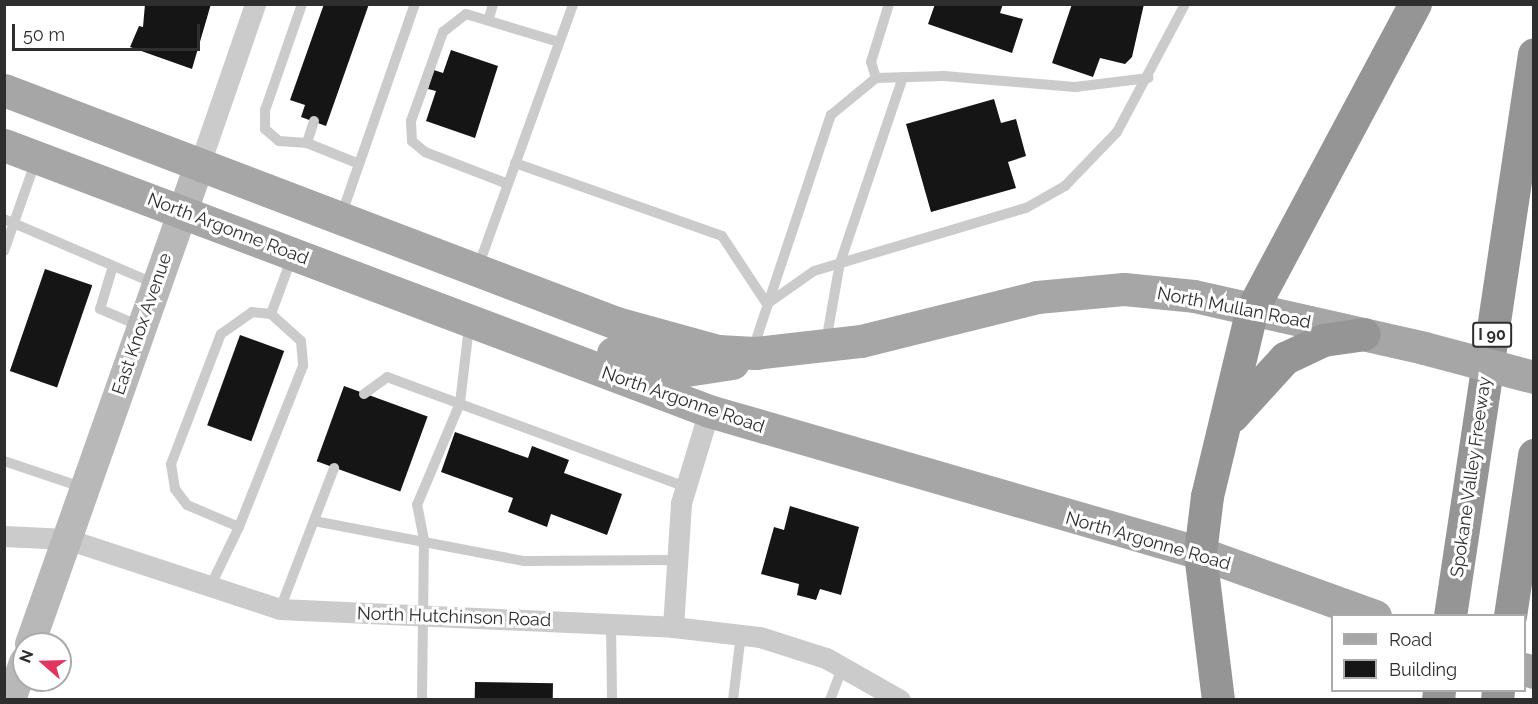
<!DOCTYPE html>
<html>
<head>
<meta charset="utf-8">
<style>
	body { margin:0 }
	#map { position:relative; width:1538px; height:704px; overflow:hidden; background:#fff; font-family:Raleway,sans-serif }
	div>[style] { position:absolute }
	[style*='--x'] { left:calc(var(--x)*1px); top:calc(var(--y)*1px); width:calc(var(--w)*1px); rotate:calc(var(--a)*1deg) }
	.building>* { inset:0; background:#151515; transform-origin:0 0 }
	.lane>* { height:10px; margin:-5px; padding:0 5px; transform-origin:5px; border-radius:5px; background:#cbcbcb }
	.street>* { height:21px; margin:-10.5px; padding:0 10.5px; transform-origin:10.5px; border-radius:10.5px; background:#cbcbcb }
	.secondary>* { height:30px; margin:-15px; padding:0 15px; transform-origin:15px; border-radius:15px; background:#b8b8b8 }
	.primary>* { height:33px; margin:-16.5px; padding:0 16.5px; transform-origin:16.5px; border-radius:16.5px; background:#a6a6a6 }
	.highway>* { height:33px; margin:-16.5px; padding:0 16.5px; transform-origin:16.5px; border-radius:16.5px; background:#959595 }
	.primary-bridge>* { height:33px; margin:-16.5px; padding:0 16.5px; transform-origin:16.5px; border-radius:16.5px; background:#a6a6a6 }
	span { translate:-50% -50%; white-space:nowrap; text-align:center; line-height:1.15; -webkit-text-stroke:6px #fff; paint-order:stroke }
	.shield-label span { padding:2px 4px; background:#fff; border:2px solid; border-radius:4px; -webkit-text-stroke-width:0 }
	.shield-label { font-size:16px; color:#2e2e2e; font-weight:700 }
	.street-label { font-size:18px; color:#2e2e2e }
	.frame { position:absolute; inset:0; border:6px solid #2e2e2e; pointer-events:none }
	.legend { position:absolute; left:1331px; top:614px; width:195px; height:78px; box-sizing:border-box; background:#fff; border:2px solid #ababab; margin:0; padding:8px 10px; list-style:none; font-size:18px; color:#2e2e2e }
	.legend li { display:flex; align-items:center; gap:12px; height:30px }
	.legend b { width:30px; border:2px solid #ababab }
	.north { position:absolute; left:12px; top:632px; width:60px; height:60px; box-sizing:border-box; background:#fff; border:2px solid #ababab; border-radius:50%; rotate:290deg; font-size:16px; font-weight:700; line-height:24px; text-align:center; color:#2e2e2e }
	.north::after { content:''; display:block; margin:auto; width:21px; height:27px; background:#e1345e; clip-path:polygon(50% 0,100% 100%,50% 72%,0 100%) }
	.scale { position:absolute; left:12px; top:24px; width:188px; height:27px; box-sizing:border-box; border:3px solid #2e2e2e; border-top:0; padding-left:8px; font-size:18px; line-height:21px; white-space:nowrap; color:#2e2e2e; -webkit-text-stroke:4px #fff; paint-order:stroke }
</style>
</head>
<body>
<div id="map">
	<div class="building">
		<div style="clip-path:polygon(145px 4px,211px 4px,192px 69px,130px 47px,139px 26px,143px 27px)"></div>
		<div style="clip-path:polygon(324px 4px,369px 4px,326px 126px,301px 117px,305px 105px,290px 100px)"></div>
		<div style="clip-path:polygon(935px 4px,1003px 4px,1000px 13px,1023px 19px,1012px 53px,928px 24px)"></div>
		<div style="clip-path:polygon(1072px 4px,1144px 4px,1132px 57px,1125px 64px,1100px 58px,1093px 77px,1052px 63px)"></div>
		<div style="clip-path:polygon(451px 50px,498px 66px,475px 138px,426px 121px,436px 91px,428px 89px,434px 70px,443px 73px)"></div>
		<div style="clip-path:polygon(994px 99px,1001px 123px,1016px 119px,1026px 156px,1008px 162px,1016px 188px,931px 212px,906px 124px)"></div>
		<div style="left:45px;top:269px;width:50px;height:108px;rotate:19deg"></div>
		<div style="left:240px;top:335px;width:47px;height:96px;rotate:20deg"></div>
		<div style="left:344px;top:386px;width:89px;height:80px;rotate:20deg"></div>
		<div style="clip-path:polygon(455px 432px,528px 458px,532px 446px,569px 460px,564px 473px,622px 494px,607px 535px,551px 514px,547px 527px,508px 512px,513px 498px,441px 472px)"></div>
		<div style="clip-path:polygon(790px 506px,859px 527px,841px 595px,820px 589px,816px 600px,797px 595px,799px 584px,761px 574px,774px 527px,784px 530px)"></div>
		<div style="left:475px;top:682px;width:78px;height:18px;rotate:1deg"></div>
	</div>
	<div class="lane">
		<div style="--x:302;--y:4;--w:112;--a:109.2"></div>
		<div style="--x:265;--y:110;--w:19;--a:90"></div>
		<div style="--x:265;--y:129;--w:18;--a:41"></div>
		<div style="--x:279;--y:141;--w:28;--a:4"></div>
		<div style="--x:489;--y:18;--w:15;--a:-74"></div>
		<div style="--x:876;--y:78;--w:17;--a:-107"></div>
		<div style="--x:871;--y:62;--w:61;--a:-72.8"></div>
		<div style="--x:314;--y:121;--w:23;--a:108"></div>
		<div style="--x:307;--y:143;--w:56;--a:22"></div>
		<div style="--x:515;--y:163;--w:219;--a:19.4"></div>
		<div style="--x:722;--y:236;--w:82;--a:56.5"></div>
		<div style="--x:767;--y:304;--w:57;--a:-35.1"></div>
		<div style="--x:814;--y:271;--w:221;--a:-16.6"></div>
		<div style="--x:1026;--y:208;--w:45;--a:-29.4"></div>
		<div style="--x:1065;--y:186;--w:75;--a:-46.1"></div>
		<div style="--x:1117;--y:132;--w:145;--a:-62"></div>
		<div style="--x:508;--y:184;--w:89;--a:-158.9"></div>
		<div style="--x:425;--y:152;--w:17;--a:-140"></div>
		<div style="--x:412;--y:141;--w:20;--a:-93"></div>
		<div style="--x:411;--y:121;--w:95;--a:-70.2"></div>
		<div style="--x:443;--y:32;--w:29;--a:-38"></div>
		<div style="--x:466;--y:14;--w:97;--a:16.8"></div>
		<div style="--x:341;--y:216;--w:225;--a:-70.8"></div>
		<div style="--x:4;--y:219;--w:165;--a:23.2"></div>
		<div style="--x:4;--y:251;--w:96;--a:-70.6"></div>
		<div style="--x:113;--y:266;--w:45;--a:106.8"></div>
		<div style="--x:100;--y:309;--w:43;--a:23"></div>
		<div style="--x:478;--y:267;--w:280;--a:-70.1"></div>
		<div style="--x:252;--y:312;--w:19;--a:6"></div>
		<div style="--x:271;--y:314;--w:40;--a:42"></div>
		<div style="--x:301;--y:341;--w:25;--a:85"></div>
		<div style="--x:303;--y:366;--w:173;--a:111.7"></div>
		<div style="--x:239;--y:527;--w:56;--a:-157.1"></div>
		<div style="--x:187;--y:505;--w:20;--a:-127"></div>
		<div style="--x:175;--y:489;--w:25;--a:-99"></div>
		<div style="--x:171;--y:464;--w:139;--a:-69"></div>
		<div style="--x:221;--y:334;--w:38;--a:-35"></div>
		<div style="--x:271;--y:314;--w:61;--a:-69.8"></div>
		<div style="--x:826;--y:342;--w:80;--a:-80"></div>
		<div style="--x:840;--y:263;--w:196;--a:-71.3"></div>
		<div style="--x:753;--y:349;--w:247;--a:-71.6"></div>
		<div style="--x:831;--y:115;--w:58;--a:-39.4"></div>
		<div style="--x:876;--y:78;--w:68;--a:-1.7"></div>
		<div style="--x:944;--y:76;--w:131;--a:4.8"></div>
		<div style="--x:1075;--y:87;--w:74;--a:-7"></div>
		<div style="--x:364;--y:394;--w:29;--a:-36"></div>
		<div style="--x:387;--y:377;--w:316;--a:20.2"></div>
		<div style="--x:4;--y:461;--w:84;--a:18.6"></div>
		<div style="--x:314;--y:521;--w:214;--a:10.8"></div>
		<div style="--x:524;--y:561;--w:152;--a:-0.4"></div>
		<div style="--x:210;--y:587;--w:67;--a:-64.2"></div>
		<div style="--x:280;--y:609;--w:151;--a:-69"></div>
		<div style="--x:611;--y:624;--w:76;--a:89.2"></div>
		<div style="--x:422;--y:700;--w:160;--a:-89.3"></div>
		<div style="--x:424;--y:540;--w:36;--a:-101"></div>
		<div style="--x:417;--y:505;--w:111;--a:-67.1"></div>
		<div style="--x:460;--y:403;--w:78;--a:-83.3"></div>
		<div style="--x:733;--y:700;--w:66;--a:-83.1"></div>
		<div style="--x:830;--y:700;--w:36;--a:-69"></div>
	</div>
	<div class="street">
		<div style="--x:199;--y:166;--w:171;--a:-70.9"></div>
		<div style="--x:4;--y:536;--w:63;--a:2.7"></div>
		<div style="--x:67;--y:539;--w:224;--a:18.2"></div>
		<div style="--x:280;--y:609;--w:393;--a:2.6"></div>
		<div style="--x:673;--y:627;--w:88;--a:6.6"></div>
		<div style="--x:760;--y:637;--w:69;--a:17.7"></div>
		<div style="--x:826;--y:658;--w:85;--a:29.6"></div>
		<div style="--x:673;--y:627;--w:124;--a:-86.3"></div>
		<div style="--x:681;--y:503;--w:96;--a:-73.1"></div>
	</div>
	<div class="secondary">
		<div style="--x:30;--y:644;--w:507;--a:-70.53"></div>
		<div style="--x:11;--y:700;--w:40;--a:-71.1"></div>
	</div>
	<div class="primary">
		<div style="--x:4;--y:90;--w:655;--a:20.84"></div>
		<div style="--x:616;--y:323;--w:106;--a:15.4"></div>
		<div style="--x:718;--y:351;--w:37;--a:3"></div>
		<div style="--x:755;--y:353;--w:107;--a:-6.5"></div>
		<div style="--x:861;--y:341;--w:181;--a:-14"></div>
		<div style="--x:1037;--y:297;--w:87;--a:-5.3"></div>
		<div style="--x:1124;--y:289;--w:70;--a:5.7"></div>
		<div style="--x:1194;--y:296;--w:236;--a:12.7"></div>
		<div style="--x:4;--y:145;--w:754;--a:20.67"></div>
		<div style="--x:709;--y:411;--w:511;--a:16.13"></div>
		<div style="--x:1200;--y:553;--w:186;--a:19.8"></div>
		<div style="--x:613;--y:353;--w:69;--a:15"></div>
		<div style="--x:680;--y:371;--w:53;--a:-8.7"></div>
		<div style="--x:1524;--y:669;--w:10;--a:17"></div>
	</div>
	<div class="highway">
		<div style="--x:1232;--y:416;--w:79;--a:-47.6"></div>
		<div style="--x:1285;--y:358;--w:42;--a:-25.3"></div>
		<div style="--x:1323;--y:340;--w:41;--a:-8.3"></div>
		<div style="--x:1450;--y:616;--w:568;--a:-81.5"></div>
		<div style="--x:1510;--y:616;--w:163;--a:-81.5"></div>
		<div style="--x:1218;--y:700;--w:148;--a:-97"></div>
		<div style="--x:1200;--y:553;--w:57;--a:-83"></div>
		<div style="--x:1207;--y:496;--w:192;--a:-76.5"></div>
		<div style="--x:1252;--y:309;--w:346;--a:-61.9"></div>
		<div style="--x:1438;--y:700;--w:10;--a:-84"></div>
		<div style="--x:1497;--y:700;--w:10;--a:-84"></div>
	</div>
	<div class="primary-bridge">
		<div style="--x:1424;--y:348;--w:114;--a:14.8"></div>
	</div>
	<div class="shield-label">
		<span style="left:1492px;top:335px">I 90</span>
	</div>
	<div class="street-label">
		<span style="left:228px;top:229px;rotate:21deg">North Argonne Road</span>
		<span style="left:1234px;top:308px;rotate:11deg">North Mullan Road</span>
		<span style="left:142px;top:324px;rotate:-71deg">East Knox Avenue</span>
		<span style="left:683px;top:400px;rotate:19deg">North Argonne Road</span>
		<span style="left:1471px;top:477px;rotate:-82deg">Spokane Valley Freeway</span>
		<span style="left:1148px;top:541px;rotate:16deg">North Argonne Road</span>
		<span style="left:454px;top:617px;rotate:2deg">North Hutchinson Road</span>
	</div>
	<div class="frame"></div>
	<ul class="legend">
	<li><b style="height:8px;background:#a6a6a6"></b>Road</li>
	<li><b style="height:16px;background:#151515"></b>Building</li>
	</ul>
	<div class="north">N</div>
	<div class="scale">50 m</div>
</div>
</body>
</html>
